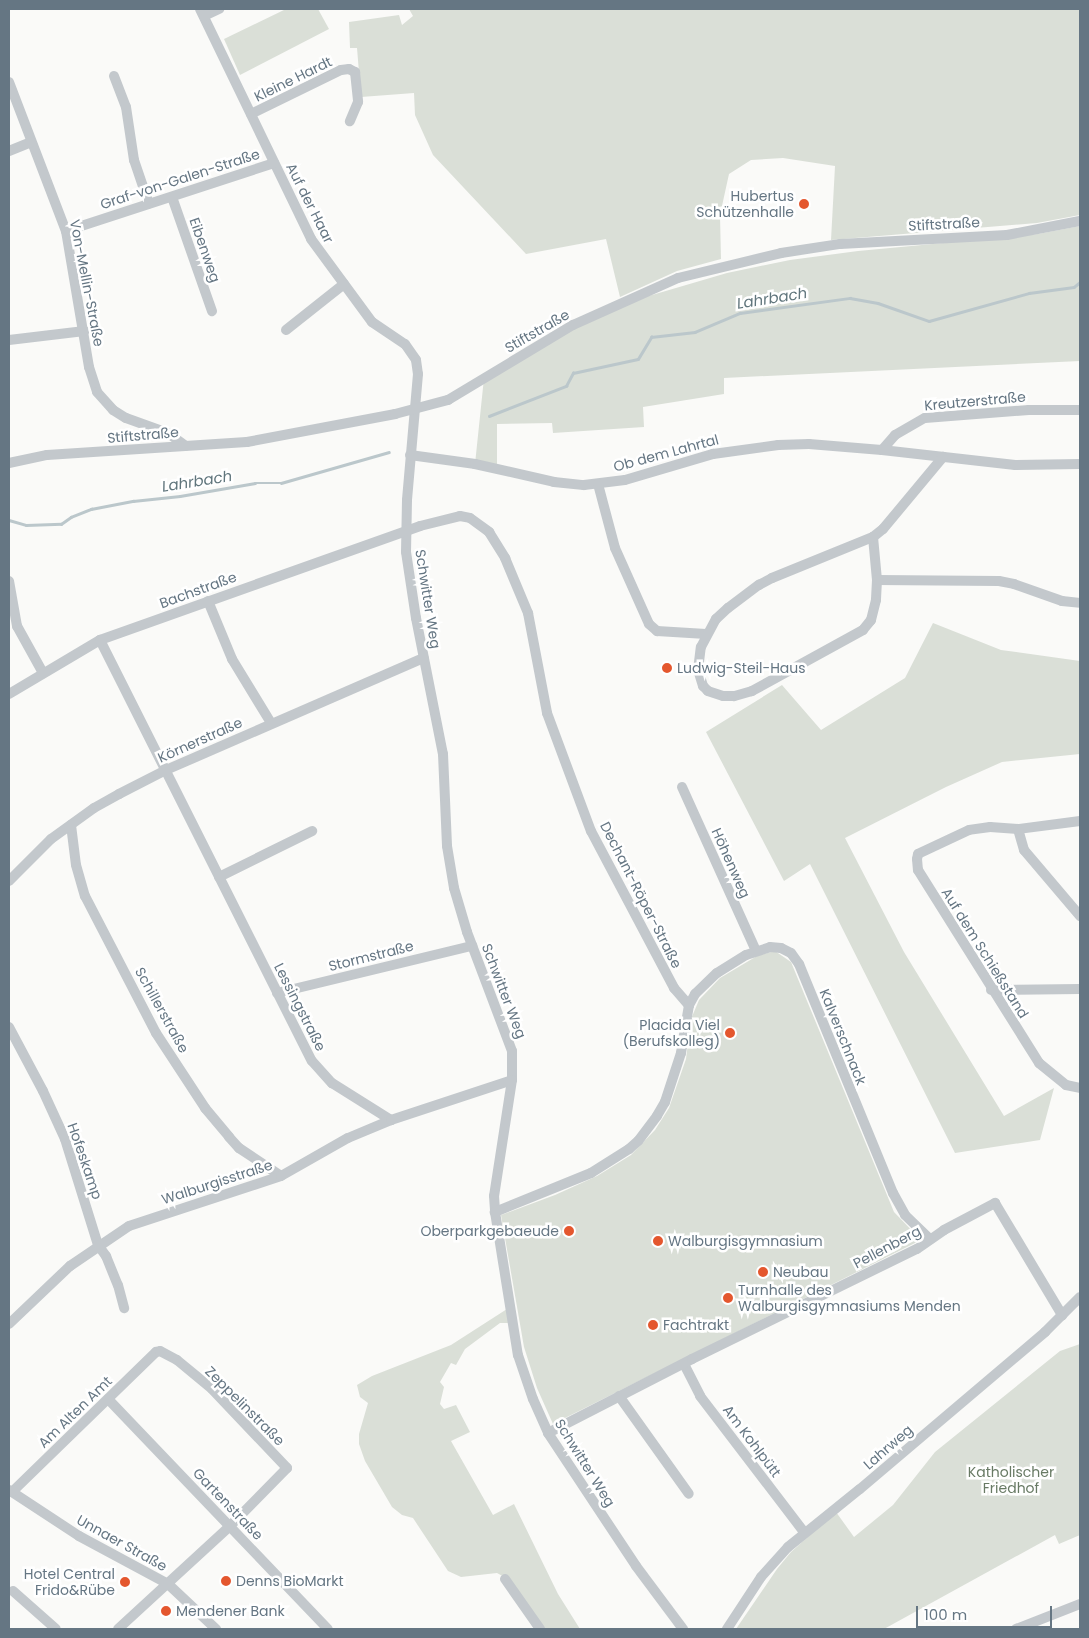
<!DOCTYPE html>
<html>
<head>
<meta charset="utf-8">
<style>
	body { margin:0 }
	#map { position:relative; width:1089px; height:1638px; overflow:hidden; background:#fafaf8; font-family:Poppins,sans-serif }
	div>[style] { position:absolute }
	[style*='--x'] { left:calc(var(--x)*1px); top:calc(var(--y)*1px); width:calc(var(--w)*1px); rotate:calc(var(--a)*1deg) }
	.green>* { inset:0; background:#dadfd7 }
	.stream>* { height:2.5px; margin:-1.25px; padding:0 1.25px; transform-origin:1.25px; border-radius:1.25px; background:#bbc7cb }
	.street>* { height:10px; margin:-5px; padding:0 5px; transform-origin:5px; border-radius:5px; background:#c3c8cc }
	.dots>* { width:14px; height:14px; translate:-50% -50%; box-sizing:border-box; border:2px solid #fff; border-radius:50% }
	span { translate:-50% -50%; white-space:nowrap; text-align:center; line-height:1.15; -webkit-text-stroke:5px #fff; paint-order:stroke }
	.street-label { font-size:14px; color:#657683 }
	.poi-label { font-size:14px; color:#657683 }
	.right { translate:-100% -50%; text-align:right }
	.left { translate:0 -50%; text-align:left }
	.park-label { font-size:14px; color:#687a64 }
	.water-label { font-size:15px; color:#60757c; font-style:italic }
	.frame { position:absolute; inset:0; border:10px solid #657683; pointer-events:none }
	.scale { position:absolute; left:916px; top:1606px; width:136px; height:22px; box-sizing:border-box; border:2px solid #657683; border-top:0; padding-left:6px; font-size:15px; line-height:18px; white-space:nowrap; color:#657683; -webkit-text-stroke:4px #fff; paint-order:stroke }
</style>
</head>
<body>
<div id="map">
	<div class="green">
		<div style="clip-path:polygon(286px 9px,318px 9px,329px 29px,240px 75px,224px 39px)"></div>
		<div style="clip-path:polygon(409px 9px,1080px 9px,1080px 215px,1037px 223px,831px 240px,835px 166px,783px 158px,751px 160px,729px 174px,720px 215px,721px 259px,677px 271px,620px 297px,606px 239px,526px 254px,433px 155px,415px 115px,414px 93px,361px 97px,357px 48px,350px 48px,349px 22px,399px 15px,402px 25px,413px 16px)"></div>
		<div style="clip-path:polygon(1080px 226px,1080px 361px,724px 378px,724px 394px,643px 407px,644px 427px,553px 433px,552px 423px,497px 424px,497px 469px,475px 464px,484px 378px,618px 305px,727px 273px,790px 260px,858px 251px,1038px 234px)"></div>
		<div style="clip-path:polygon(933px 623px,1001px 650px,1080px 661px,1080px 754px,1002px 762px,946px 787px,845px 838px,904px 952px,1004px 1116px,1054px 1088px,1040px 1140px,955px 1153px,810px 864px,784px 881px,706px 732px,782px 685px,821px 730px,905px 678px)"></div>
		<div style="clip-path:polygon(775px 951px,791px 962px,894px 1212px,921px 1240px,553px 1424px,537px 1388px,524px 1347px,501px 1215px,555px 1195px,597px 1176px,631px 1155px,655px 1130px,669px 1108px,686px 1059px,691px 1019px,699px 1000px,720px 978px,757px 956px)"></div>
		<div style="clip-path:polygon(507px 1309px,510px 1323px,500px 1323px,465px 1349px,456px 1365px,451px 1363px,440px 1382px,444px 1387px,440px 1404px,444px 1409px,456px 1405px,470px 1432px,451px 1441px,493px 1515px,514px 1504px,558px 1594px,580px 1629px,541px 1629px,506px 1578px,497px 1573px,461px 1577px,448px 1571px,413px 1518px,402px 1515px,392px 1507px,365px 1461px,359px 1444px,359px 1434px,368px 1403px,360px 1397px,357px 1385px,372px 1376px,451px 1345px)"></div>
		<div style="clip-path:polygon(1080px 1344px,1080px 1535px,1059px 1544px,1055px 1535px,884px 1629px,736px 1629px,777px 1569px,791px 1552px,836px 1512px,854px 1537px,893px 1505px,935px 1452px,1060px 1351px)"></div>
	</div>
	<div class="stream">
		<div style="--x:489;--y:416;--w:83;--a:-21.3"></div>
		<div style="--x:566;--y:386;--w:15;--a:-62"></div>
		<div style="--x:573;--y:373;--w:66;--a:-12.2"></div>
		<div style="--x:638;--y:359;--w:26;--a:-59"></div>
		<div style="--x:651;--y:337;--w:44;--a:-6.5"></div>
		<div style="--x:695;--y:332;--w:49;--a:-22.9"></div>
		<div style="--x:740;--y:313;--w:111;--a:-7.8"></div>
		<div style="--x:850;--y:298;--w:28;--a:10"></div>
		<div style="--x:878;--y:303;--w:54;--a:19.4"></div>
		<div style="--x:929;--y:321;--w:104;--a:-15.6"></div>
		<div style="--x:1029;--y:293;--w:45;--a:-7.6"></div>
		<div style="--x:1074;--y:287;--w:8;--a:-40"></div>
		<div style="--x:9;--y:520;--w:18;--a:16"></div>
		<div style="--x:26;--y:525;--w:35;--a:-2"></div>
		<div style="--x:61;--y:524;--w:12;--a:-35"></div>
		<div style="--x:71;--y:517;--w:22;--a:-22"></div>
		<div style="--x:91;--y:509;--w:43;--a:-10.8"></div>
		<div style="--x:133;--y:501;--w:47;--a:-6.1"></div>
		<div style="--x:180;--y:496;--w:76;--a:-9.8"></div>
		<div style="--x:255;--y:483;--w:26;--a:0"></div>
		<div style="--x:281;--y:483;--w:112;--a:-16"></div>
	</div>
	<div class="street">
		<div style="--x:200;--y:9;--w:255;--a:64.2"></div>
		<div style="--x:311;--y:239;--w:103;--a:53.7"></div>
		<div style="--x:372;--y:322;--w:40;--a:34"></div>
		<div style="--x:405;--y:344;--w:19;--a:55"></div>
		<div style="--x:416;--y:360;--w:14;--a:82"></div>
		<div style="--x:418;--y:374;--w:126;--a:95"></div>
		<div style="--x:407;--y:500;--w:52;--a:91.1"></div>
		<div style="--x:406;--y:552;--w:67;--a:81.4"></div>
		<div style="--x:416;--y:618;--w:139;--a:78.8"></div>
		<div style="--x:443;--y:754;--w:92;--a:87.5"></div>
		<div style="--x:447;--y:846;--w:43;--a:80.5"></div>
		<div style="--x:454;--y:888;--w:46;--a:73.5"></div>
		<div style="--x:467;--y:932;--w:127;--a:69.3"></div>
		<div style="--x:512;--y:1051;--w:29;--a:90"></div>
		<div style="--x:512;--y:1080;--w:117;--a:98.8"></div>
		<div style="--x:494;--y:1196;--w:16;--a:86"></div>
		<div style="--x:495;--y:1212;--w:145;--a:80.9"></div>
		<div style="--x:518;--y:1355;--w:46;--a:71.2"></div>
		<div style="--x:533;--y:1399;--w:37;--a:66"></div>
		<div style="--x:548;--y:1433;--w:159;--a:56.5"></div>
		<div style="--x:636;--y:1566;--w:79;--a:53.3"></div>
		<div style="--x:204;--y:16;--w:17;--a:-25"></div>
		<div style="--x:114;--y:76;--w:33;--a:69"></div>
		<div style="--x:126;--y:107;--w:54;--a:81.4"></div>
		<div style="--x:134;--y:160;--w:46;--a:71.2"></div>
		<div style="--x:9;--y:82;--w:160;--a:69.1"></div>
		<div style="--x:66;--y:231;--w:138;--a:80.4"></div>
		<div style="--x:89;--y:367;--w:26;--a:72"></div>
		<div style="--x:97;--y:392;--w:24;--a:48"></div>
		<div style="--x:113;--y:410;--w:15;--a:32"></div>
		<div style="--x:126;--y:418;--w:45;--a:19.7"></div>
		<div style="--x:168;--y:433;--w:22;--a:36"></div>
		<div style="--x:251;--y:114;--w:100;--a:-26.1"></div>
		<div style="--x:341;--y:70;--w:8;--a:-7"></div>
		<div style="--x:349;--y:69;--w:7;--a:27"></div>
		<div style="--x:355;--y:72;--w:30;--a:84"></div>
		<div style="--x:358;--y:102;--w:21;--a:113"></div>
		<div style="--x:9;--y:151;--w:24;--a:-22"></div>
		<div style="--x:172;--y:197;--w:121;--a:70.7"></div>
		<div style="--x:66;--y:231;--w:219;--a:-18.1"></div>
		<div style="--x:286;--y:330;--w:74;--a:-38.4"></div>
		<div style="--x:9;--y:340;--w:76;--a:-6.8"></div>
		<div style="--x:882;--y:450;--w:20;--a:-49"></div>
		<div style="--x:895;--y:435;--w:34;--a:-30"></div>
		<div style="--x:925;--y:418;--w:104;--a:-4.4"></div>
		<div style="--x:1029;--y:410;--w:51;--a:0"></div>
		<div style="--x:410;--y:455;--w:66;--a:7.9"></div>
		<div style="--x:475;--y:464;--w:81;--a:12.8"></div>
		<div style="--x:554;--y:482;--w:30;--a:6"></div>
		<div style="--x:584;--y:485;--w:41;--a:-7"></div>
		<div style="--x:625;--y:480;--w:92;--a:-16.5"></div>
		<div style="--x:713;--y:454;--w:66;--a:-7.9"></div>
		<div style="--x:778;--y:445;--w:31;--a:-2"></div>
		<div style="--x:809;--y:444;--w:73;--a:4.7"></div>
		<div style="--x:882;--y:450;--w:134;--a:6.4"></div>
		<div style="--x:1015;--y:465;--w:65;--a:-0.9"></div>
		<div style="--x:9;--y:463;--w:39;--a:-12"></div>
		<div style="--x:47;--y:455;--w:200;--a:-3.7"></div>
		<div style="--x:247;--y:442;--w:151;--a:-10.7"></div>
		<div style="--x:395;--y:414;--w:55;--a:-14.8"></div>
		<div style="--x:448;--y:400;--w:146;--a:-31"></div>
		<div style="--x:573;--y:325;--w:115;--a:-24.1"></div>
		<div style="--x:678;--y:278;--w:106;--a:-13.6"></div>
		<div style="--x:781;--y:253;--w:60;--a:-8.7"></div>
		<div style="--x:840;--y:244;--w:167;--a:-3.1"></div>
		<div style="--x:1007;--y:235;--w:74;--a:-10.9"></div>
		<div style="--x:598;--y:484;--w:66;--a:75.1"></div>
		<div style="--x:615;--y:548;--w:83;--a:65.9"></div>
		<div style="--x:649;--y:624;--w:11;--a:41"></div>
		<div style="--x:657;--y:631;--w:49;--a:3.5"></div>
		<div style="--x:873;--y:537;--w:43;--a:84.7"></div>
		<div style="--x:877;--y:580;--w:20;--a:93"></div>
		<div style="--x:876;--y:600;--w:21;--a:104"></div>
		<div style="--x:871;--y:620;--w:13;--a:129"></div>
		<div style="--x:863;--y:630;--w:127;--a:151.2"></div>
		<div style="--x:752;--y:691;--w:19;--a:164"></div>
		<div style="--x:734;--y:696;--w:11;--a:180"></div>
		<div style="--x:723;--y:696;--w:16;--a:-162"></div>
		<div style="--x:708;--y:691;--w:7;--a:-135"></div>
		<div style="--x:703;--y:686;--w:17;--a:-107"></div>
		<div style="--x:698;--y:670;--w:23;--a:-83"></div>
		<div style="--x:701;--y:647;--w:32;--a:-62"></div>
		<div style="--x:716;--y:619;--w:16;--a:-43"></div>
		<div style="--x:728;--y:608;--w:39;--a:-37"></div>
		<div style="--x:759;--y:585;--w:15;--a:-28"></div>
		<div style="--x:772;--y:578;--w:109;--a:-22.1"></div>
		<div style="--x:873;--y:537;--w:13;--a:-39"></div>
		<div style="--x:883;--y:529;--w:94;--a:-50.2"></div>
		<div style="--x:877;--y:580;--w:122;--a:0.5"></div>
		<div style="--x:999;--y:581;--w:15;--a:11"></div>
		<div style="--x:1014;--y:584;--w:51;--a:19.5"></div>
		<div style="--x:1062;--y:601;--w:18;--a:6"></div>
		<div style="--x:9;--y:581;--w:46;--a:79.9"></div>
		<div style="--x:17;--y:626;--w:54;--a:61"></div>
		<div style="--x:208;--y:601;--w:63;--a:67.5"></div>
		<div style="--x:232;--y:659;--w:75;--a:58.6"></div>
		<div style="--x:100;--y:640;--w:471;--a:63.3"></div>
		<div style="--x:312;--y:1061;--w:30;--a:48"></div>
		<div style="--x:332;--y:1083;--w:70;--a:32.1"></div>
		<div style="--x:9;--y:694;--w:106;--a:-30.7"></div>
		<div style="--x:100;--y:640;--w:340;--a:-19.6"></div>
		<div style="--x:420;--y:526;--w:41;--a:-14"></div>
		<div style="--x:460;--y:516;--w:10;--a:11"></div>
		<div style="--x:470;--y:518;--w:24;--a:36"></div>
		<div style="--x:489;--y:532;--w:31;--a:58"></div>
		<div style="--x:505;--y:558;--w:60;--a:67.3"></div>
		<div style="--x:528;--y:613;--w:102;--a:79.2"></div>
		<div style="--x:547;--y:713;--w:126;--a:69.6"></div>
		<div style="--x:591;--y:831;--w:178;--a:62.1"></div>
		<div style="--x:674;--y:988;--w:23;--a:49"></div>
		<div style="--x:689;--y:1005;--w:49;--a:99.5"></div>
		<div style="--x:681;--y:1053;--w:52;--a:108.1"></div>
		<div style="--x:665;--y:1102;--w:16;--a:120"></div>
		<div style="--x:657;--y:1116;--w:31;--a:127"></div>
		<div style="--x:638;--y:1141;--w:12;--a:138"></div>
		<div style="--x:629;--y:1149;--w:45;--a:147.7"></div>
		<div style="--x:591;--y:1173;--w:104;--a:157.9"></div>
		<div style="--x:682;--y:787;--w:180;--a:65.7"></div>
		<div style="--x:1080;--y:821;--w:63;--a:172.6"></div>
		<div style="--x:1018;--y:829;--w:28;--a:-176"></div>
		<div style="--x:990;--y:827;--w:21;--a:172"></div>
		<div style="--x:969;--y:830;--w:56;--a:154.8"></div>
		<div style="--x:918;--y:854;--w:5;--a:101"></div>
		<div style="--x:917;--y:859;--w:11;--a:85"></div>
		<div style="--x:918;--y:870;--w:228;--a:57.9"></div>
		<div style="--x:1039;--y:1063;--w:35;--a:39"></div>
		<div style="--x:1066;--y:1085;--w:14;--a:12"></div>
		<div style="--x:71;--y:825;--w:40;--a:82.9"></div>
		<div style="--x:76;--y:865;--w:32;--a:74"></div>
		<div style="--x:85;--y:896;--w:154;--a:62.6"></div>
		<div style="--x:156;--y:1033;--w:90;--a:56.8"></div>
		<div style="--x:205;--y:1108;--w:38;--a:50"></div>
		<div style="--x:229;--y:1137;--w:15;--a:48"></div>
		<div style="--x:239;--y:1148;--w:50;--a:33.7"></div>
		<div style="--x:1018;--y:829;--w:22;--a:74"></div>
		<div style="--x:1024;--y:850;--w:87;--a:49.7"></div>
		<div style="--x:219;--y:877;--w:104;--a:-26.3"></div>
		<div style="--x:9;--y:881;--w:59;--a:-45"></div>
		<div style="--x:51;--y:839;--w:53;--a:-35.8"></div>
		<div style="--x:94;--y:808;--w:29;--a:-29"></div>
		<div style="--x:119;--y:794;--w:53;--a:-27.1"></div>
		<div style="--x:166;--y:770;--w:281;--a:-23.5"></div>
		<div style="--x:991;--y:990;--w:89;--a:-0.6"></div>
		<div style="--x:277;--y:993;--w:201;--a:-13.6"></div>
		<div style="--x:689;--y:1005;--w:13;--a:-61"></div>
		<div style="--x:695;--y:994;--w:30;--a:-44"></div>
		<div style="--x:717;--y:973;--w:34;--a:-32"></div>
		<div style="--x:746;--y:955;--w:25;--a:-18"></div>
		<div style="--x:770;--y:947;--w:11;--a:5"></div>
		<div style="--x:781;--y:948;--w:11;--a:27"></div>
		<div style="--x:791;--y:953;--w:14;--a:54"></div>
		<div style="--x:799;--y:964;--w:248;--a:67.7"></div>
		<div style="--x:893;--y:1193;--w:25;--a:61"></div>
		<div style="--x:905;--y:1215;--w:35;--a:44"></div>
		<div style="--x:9;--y:1027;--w:72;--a:62"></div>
		<div style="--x:43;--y:1091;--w:53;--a:65.4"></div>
		<div style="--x:65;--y:1139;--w:111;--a:72.7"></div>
		<div style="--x:98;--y:1245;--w:14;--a:54"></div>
		<div style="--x:106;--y:1256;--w:31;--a:68"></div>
		<div style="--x:118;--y:1285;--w:24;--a:75"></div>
		<div style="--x:9;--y:1324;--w:84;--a:-43.6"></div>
		<div style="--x:70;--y:1266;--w:71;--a:-34.1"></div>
		<div style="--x:129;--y:1226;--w:160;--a:-18.2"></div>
		<div style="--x:281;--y:1176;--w:77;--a:-29.6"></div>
		<div style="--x:348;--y:1138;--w:47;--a:-22.7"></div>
		<div style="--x:391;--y:1120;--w:127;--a:-18.3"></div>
		<div style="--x:684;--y:1364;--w:36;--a:63"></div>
		<div style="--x:700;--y:1396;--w:171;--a:52.6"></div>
		<div style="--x:619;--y:1396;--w:120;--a:54.5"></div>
		<div style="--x:108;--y:1399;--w:318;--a:46.3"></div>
		<div style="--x:548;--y:1433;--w:162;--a:-27.2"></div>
		<div style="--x:692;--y:1359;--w:250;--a:-26.1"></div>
		<div style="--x:917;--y:1249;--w:33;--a:-35"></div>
		<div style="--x:944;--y:1230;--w:58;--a:-27.9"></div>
		<div style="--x:995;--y:1203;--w:131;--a:59.1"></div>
		<div style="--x:9;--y:1490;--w:84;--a:33.3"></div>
		<div style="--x:79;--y:1536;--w:101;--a:28.3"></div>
		<div style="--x:168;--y:1584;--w:66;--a:43.2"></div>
		<div style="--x:12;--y:1492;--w:201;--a:-44.2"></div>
		<div style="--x:156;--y:1352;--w:4;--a:-14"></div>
		<div style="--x:160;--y:1351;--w:19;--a:28"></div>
		<div style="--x:177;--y:1360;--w:45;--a:39.6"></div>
		<div style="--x:212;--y:1389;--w:109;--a:46.5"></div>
		<div style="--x:287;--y:1468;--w:81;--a:134.5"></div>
		<div style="--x:230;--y:1526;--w:152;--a:137.4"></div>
		<div style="--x:505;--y:1579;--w:61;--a:55"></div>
		<div style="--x:13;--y:1591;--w:57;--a:41.5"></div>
		<div style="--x:727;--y:1629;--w:62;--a:-56.8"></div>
		<div style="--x:761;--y:1577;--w:40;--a:-48"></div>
		<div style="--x:788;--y:1547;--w:92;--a:-38.9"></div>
		<div style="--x:860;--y:1489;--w:243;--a:-40.3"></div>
		<div style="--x:1045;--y:1332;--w:49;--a:-45"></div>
		<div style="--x:1016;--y:1629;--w:69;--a:-21.3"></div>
	</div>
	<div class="dots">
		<div style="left:804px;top:204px;background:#e4572e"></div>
		<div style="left:667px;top:668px;background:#e4572e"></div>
		<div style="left:730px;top:1033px;background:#e4572e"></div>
		<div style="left:569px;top:1231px;background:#e4572e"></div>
		<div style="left:658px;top:1241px;background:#e4572e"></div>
		<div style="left:763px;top:1272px;background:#e4572e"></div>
		<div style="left:728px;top:1298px;background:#e4572e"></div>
		<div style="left:653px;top:1325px;background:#e4572e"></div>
		<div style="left:226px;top:1581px;background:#e4572e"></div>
		<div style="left:125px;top:1582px;background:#e4572e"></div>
		<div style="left:166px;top:1611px;background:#e4572e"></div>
	</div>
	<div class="street-label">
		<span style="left:293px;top:79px;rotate:-26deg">Kleine Hardt</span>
		<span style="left:180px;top:179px;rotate:-18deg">Graf-von-Galen-Straße</span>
		<span style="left:310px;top:203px;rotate:63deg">Auf der Haar</span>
		<span style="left:944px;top:224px;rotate:-3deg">Stiftstraße</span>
		<span style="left:205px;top:250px;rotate:71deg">Eibenweg</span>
		<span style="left:87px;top:283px;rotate:79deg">Von-Mellin-Straße</span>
		<span style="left:537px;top:331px;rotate:-30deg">Stiftstraße</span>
		<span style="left:975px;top:401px;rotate:-5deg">Kreutzerstraße</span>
		<span style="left:143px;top:435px;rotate:-5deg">Stiftstraße</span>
		<span style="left:666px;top:453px;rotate:-15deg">Ob dem Lahrtal</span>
		<span style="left:198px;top:590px;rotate:-20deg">Bachstraße</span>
		<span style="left:428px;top:599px;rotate:81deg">Schwitter Weg</span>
		<span style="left:200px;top:740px;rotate:-24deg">Körnerstraße</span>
		<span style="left:731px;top:863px;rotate:66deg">Höhenweg</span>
		<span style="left:641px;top:895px;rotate:63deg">Dechant-Röper-Straße</span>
		<span style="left:985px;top:953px;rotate:58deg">Auf dem Schießstand</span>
		<span style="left:371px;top:956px;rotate:-14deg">Stormstraße</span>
		<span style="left:504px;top:991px;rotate:69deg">Schwitter Weg</span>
		<span style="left:300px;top:1007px;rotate:63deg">Lessingstraße</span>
		<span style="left:162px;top:1010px;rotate:61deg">Schillerstraße</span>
		<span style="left:843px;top:1037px;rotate:68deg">Kalverschnack</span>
		<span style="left:85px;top:1161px;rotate:71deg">Hofeskamp</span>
		<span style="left:217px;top:1182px;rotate:-18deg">Walburgisstraße</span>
		<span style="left:887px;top:1247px;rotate:-28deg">Pellenberg</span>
		<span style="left:245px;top:1406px;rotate:45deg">Zeppelinstraße</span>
		<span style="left:75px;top:1412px;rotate:-44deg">Am Alten Amt</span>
		<span style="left:752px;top:1441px;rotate:53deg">Am Kohlpütt</span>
		<span style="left:888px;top:1447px;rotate:-41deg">Lahrweg</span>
		<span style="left:585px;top:1463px;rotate:58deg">Schwitter Weg</span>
		<span style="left:228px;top:1504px;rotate:46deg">Gartenstraße</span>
		<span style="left:122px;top:1543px;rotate:29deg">Unnaer Straße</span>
	</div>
	<div class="poi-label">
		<span class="right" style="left:794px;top:204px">Hubertus<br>Schützenhalle</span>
		<span class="left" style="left:677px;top:668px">Ludwig-Steil-Haus</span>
		<span class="right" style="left:720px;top:1033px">Placida Viel<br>(Berufskolleg)</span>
		<span class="right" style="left:559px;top:1231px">Oberparkgebaeude</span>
		<span class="left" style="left:668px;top:1241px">Walburgisgymnasium</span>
		<span class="left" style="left:773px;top:1272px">Neubau</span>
		<span class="left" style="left:738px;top:1298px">Turnhalle des<br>Walburgisgymnasiums Menden</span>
		<span class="left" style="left:663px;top:1325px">Fachtrakt</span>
		<span class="right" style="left:115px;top:1582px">Hotel Central<br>Frido&amp;Rübe</span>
		<span class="left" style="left:236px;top:1581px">Denns BioMarkt</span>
		<span class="left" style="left:176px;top:1611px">Mendener Bank</span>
	</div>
	<div class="park-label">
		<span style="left:1011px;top:1480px">Katholischer<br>Friedhof</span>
	</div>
	<div class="water-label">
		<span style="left:772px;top:298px;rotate:-9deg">Lahrbach</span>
		<span style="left:197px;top:481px;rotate:-9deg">Lahrbach</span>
	</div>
	<div class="frame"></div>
	<div class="scale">100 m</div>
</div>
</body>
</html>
